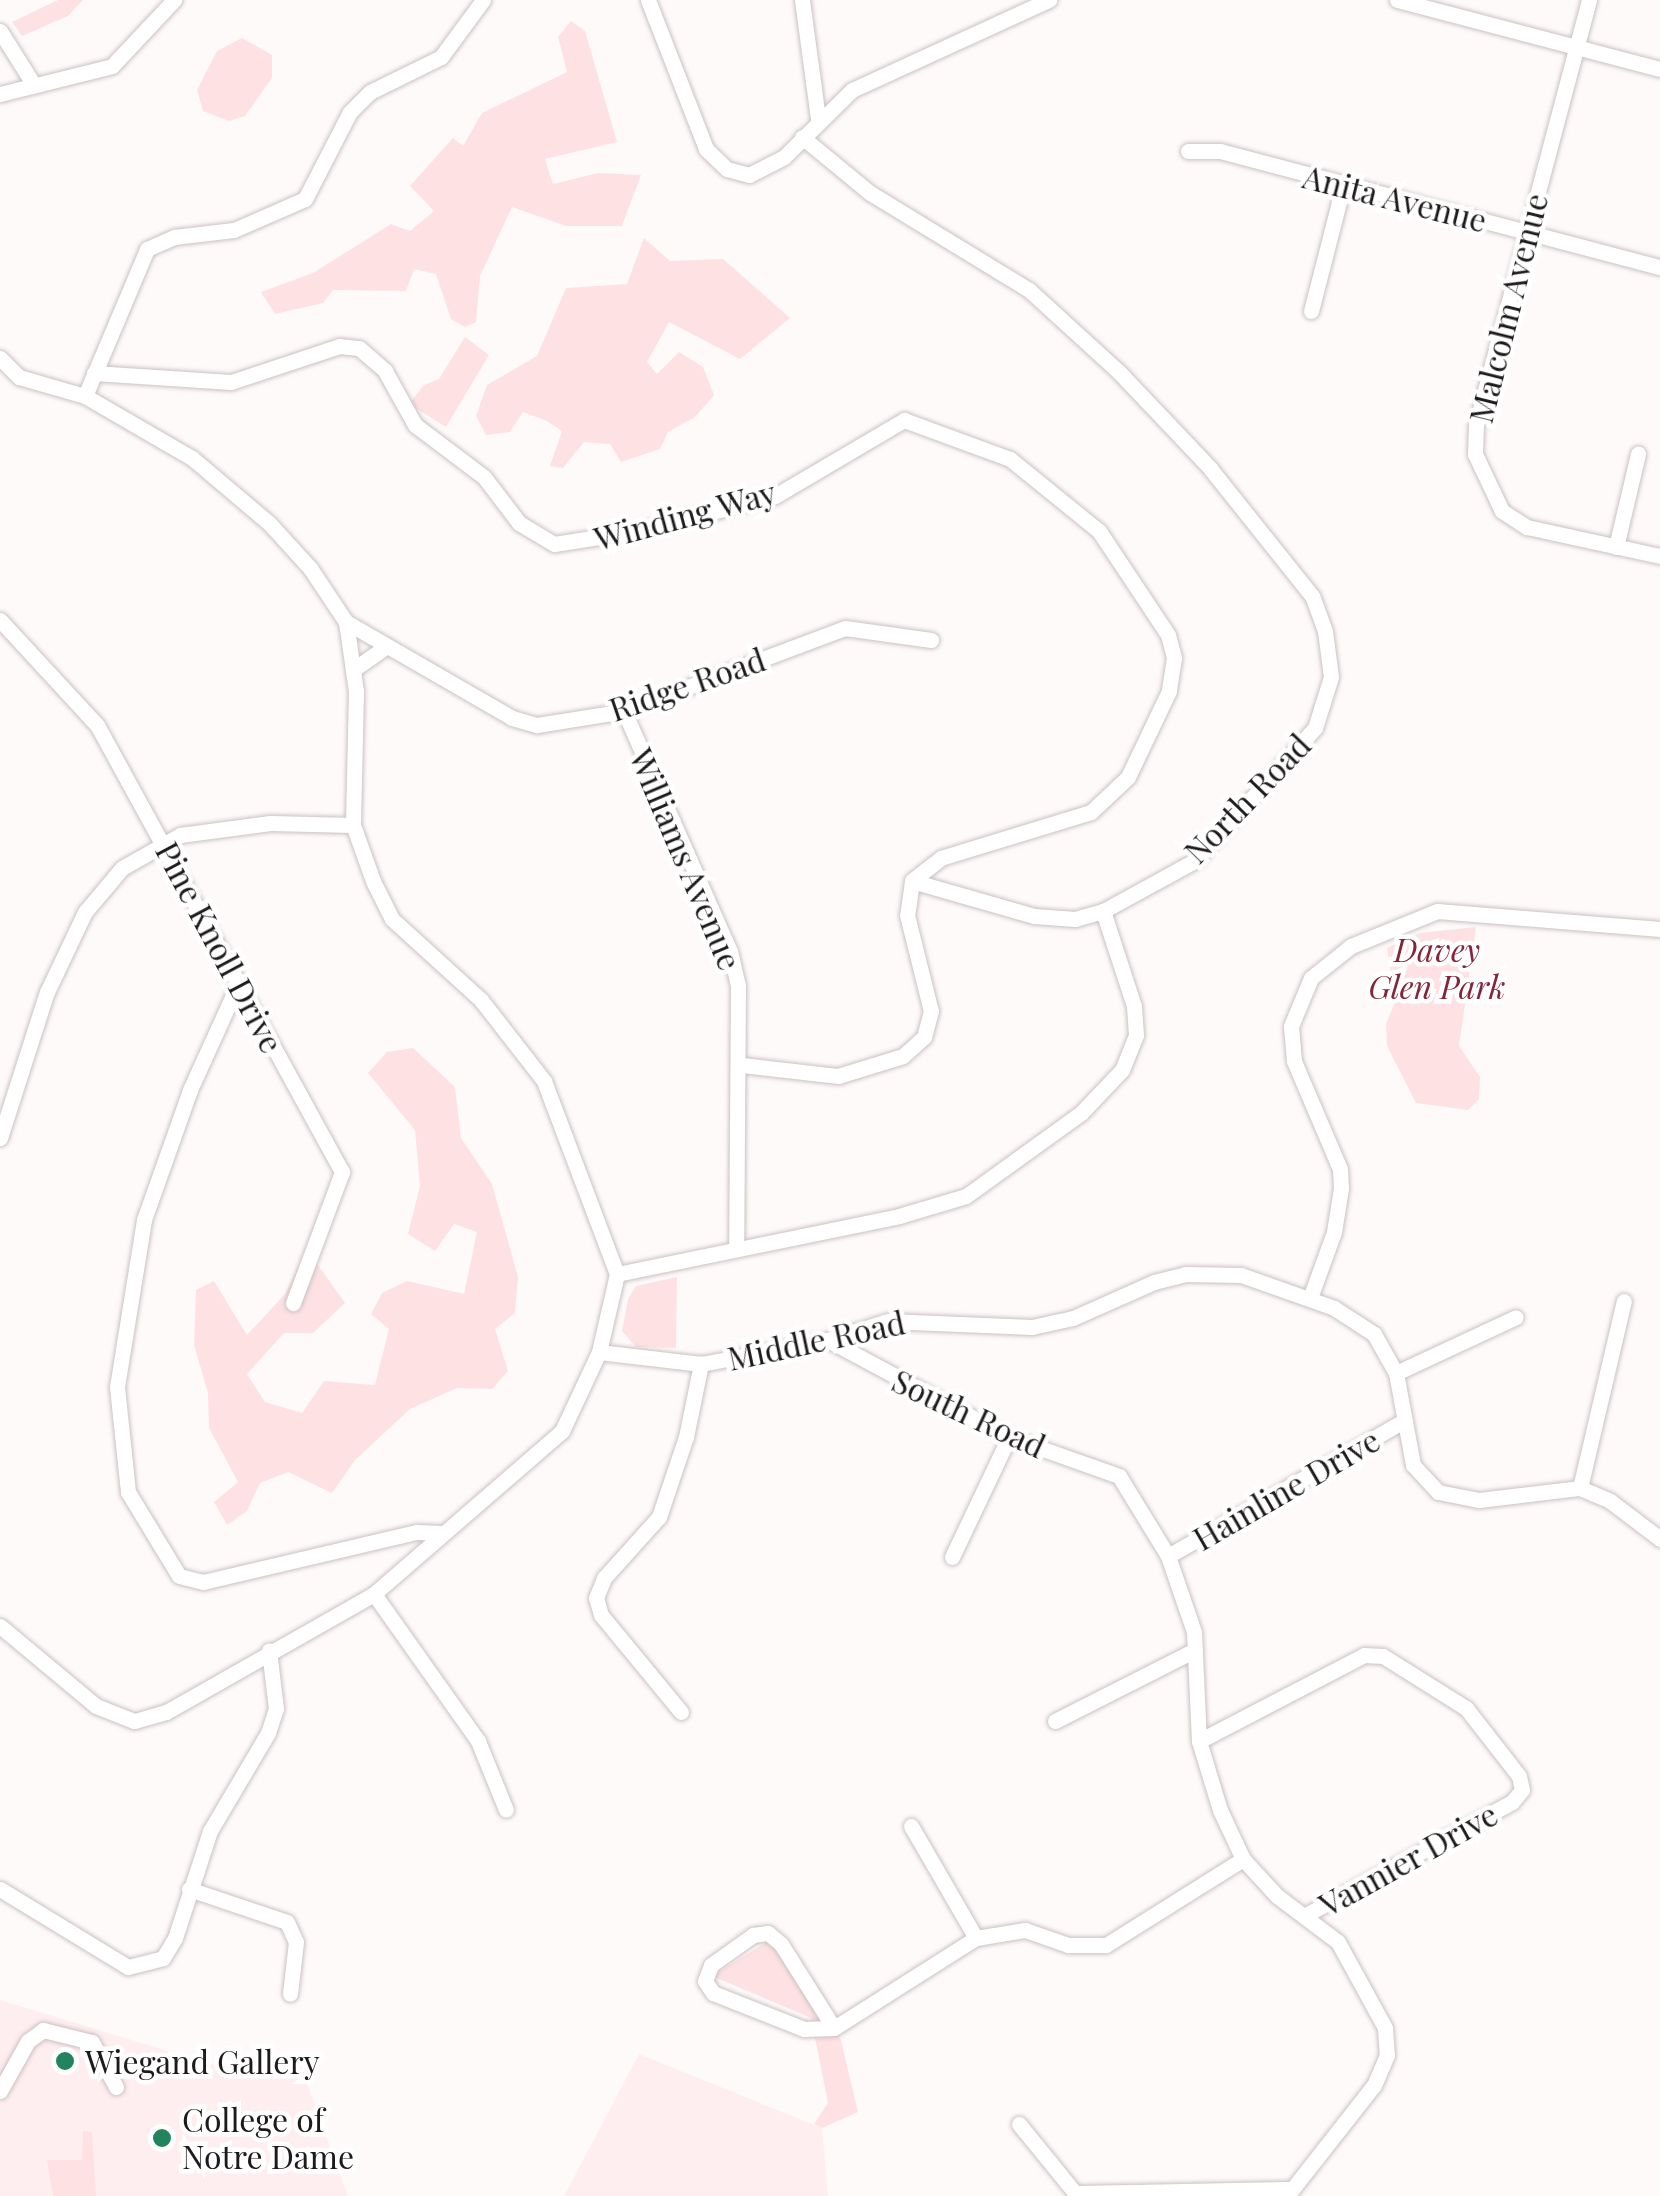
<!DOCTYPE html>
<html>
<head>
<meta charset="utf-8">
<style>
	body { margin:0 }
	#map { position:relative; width:1660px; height:2196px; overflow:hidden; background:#fffafa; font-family:"Playfair Display",serif }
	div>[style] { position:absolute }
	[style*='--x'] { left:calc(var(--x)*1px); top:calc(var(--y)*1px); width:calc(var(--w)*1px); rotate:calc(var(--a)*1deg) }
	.built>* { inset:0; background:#ffeeef }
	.green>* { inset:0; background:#fee1e3 }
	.roads { filter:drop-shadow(0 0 2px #cac2c2) drop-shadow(0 0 2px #cac2c2) }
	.minor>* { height:15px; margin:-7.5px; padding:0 7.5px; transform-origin:7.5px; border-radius:7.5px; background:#fff }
	.dots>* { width:28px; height:28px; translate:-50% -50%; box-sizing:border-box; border:5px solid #fff; border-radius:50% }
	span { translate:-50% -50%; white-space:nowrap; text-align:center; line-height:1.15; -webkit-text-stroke:9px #fff; paint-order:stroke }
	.street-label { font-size:32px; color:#1d1a1b }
	.park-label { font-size:32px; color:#842539; font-style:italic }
	.poi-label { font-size:32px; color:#1d1a1b }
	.left { translate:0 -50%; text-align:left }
</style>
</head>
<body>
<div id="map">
	<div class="built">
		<div style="clip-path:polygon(0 2000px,231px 2070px,300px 2064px,348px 2196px,0 2196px)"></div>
		<div style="clip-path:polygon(639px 2054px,822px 2128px,828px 2196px,564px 2196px)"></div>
	</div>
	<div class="green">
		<div style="clip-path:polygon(58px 0,83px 0,68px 16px,22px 36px,12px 22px)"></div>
		<div style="clip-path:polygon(571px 21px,585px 31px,617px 142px,545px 159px,553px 184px,598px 173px,641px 175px,622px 226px,566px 226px,512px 207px,480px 276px,476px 322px,465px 327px,451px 319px,436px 274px,414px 269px,406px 291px,333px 290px,323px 303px,275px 314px,261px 292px,313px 273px,391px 224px,410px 231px,434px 211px,410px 186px,453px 138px,463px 146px,482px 113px,567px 72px,558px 37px)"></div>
		<div style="clip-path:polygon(242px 38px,272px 55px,272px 78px,245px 116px,229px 121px,203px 111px,197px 90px,217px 51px)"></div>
		<div style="clip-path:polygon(644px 238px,670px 261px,723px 259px,790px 318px,740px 359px,669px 322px,647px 362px,657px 374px,679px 352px,703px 367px,714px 395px,695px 417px,668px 432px,660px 449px,621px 462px,610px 444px,584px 442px,563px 468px,550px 466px,562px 431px,547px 421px,523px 412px,510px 432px,486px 435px,476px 416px,487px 385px,537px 356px,566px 288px,627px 284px)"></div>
		<div style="clip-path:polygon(465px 337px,489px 355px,446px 427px,409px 404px,424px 385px,439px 379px)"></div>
		<div style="clip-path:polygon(1476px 927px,1459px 1046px,1480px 1077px,1479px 1099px,1468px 1110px,1416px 1103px,1387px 1046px,1386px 1024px,1403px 983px,1391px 973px,1387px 948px,1420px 933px)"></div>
		<div style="clip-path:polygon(413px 1048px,455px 1087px,461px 1138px,492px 1184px,518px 1277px,515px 1313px,495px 1329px,508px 1371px,492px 1389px,457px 1388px,410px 1409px,355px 1460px,332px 1493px,288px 1472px,260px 1483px,247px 1511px,227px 1525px,214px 1502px,238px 1482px,209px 1428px,208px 1393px,194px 1345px,196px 1290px,214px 1281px,247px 1335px,285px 1294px,298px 1268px,318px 1265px,345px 1303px,313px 1333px,284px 1333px,247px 1374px,265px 1402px,302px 1413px,324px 1381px,375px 1385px,389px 1329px,371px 1314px,382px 1293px,407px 1281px,464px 1294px,477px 1232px,454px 1224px,435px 1251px,408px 1234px,420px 1186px,415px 1130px,368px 1073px,387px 1052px)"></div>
		<div style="clip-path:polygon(677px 1277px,676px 1348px,636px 1347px,622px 1331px,628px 1299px,636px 1286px)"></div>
		<div style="clip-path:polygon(770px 1940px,840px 2037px,858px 2112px,822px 2128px,814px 2124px,828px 2103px,811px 2018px,712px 1976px)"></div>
		<div style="clip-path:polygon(83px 2131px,92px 2132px,96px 2196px,53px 2196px,47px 2160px,82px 2160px)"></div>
	</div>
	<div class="roads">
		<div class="minor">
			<div style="--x:648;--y:0;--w:160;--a:68.7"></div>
			<div style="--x:706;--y:149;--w:29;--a:44"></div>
			<div style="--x:727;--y:169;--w:23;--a:15"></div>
			<div style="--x:749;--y:175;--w:39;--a:-27"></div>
			<div style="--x:784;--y:157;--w:95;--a:-44.6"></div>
			<div style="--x:852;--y:90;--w:217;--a:-24.6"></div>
			<div style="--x:802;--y:0;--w:120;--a:82.3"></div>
			<div style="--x:1397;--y:0;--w:272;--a:14.7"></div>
			<div style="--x:1589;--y:0;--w:440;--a:104.9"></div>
			<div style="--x:1476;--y:425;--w:29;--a:92"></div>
			<div style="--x:1475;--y:454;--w:63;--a:64.7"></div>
			<div style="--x:1502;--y:511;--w:30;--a:33"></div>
			<div style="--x:1527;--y:527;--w:136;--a:12.3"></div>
			<div style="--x:0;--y:31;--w:64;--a:57.8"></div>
			<div style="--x:0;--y:94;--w:115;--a:-14"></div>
			<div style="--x:112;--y:66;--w:91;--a:-46.8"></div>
			<div style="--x:1188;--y:151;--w:32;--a:0"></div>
			<div style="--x:1220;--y:151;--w:455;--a:14.8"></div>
			<div style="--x:1311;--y:311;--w:129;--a:-75.6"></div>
			<div style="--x:0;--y:358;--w:27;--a:45"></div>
			<div style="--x:19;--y:377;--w:69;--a:16.1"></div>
			<div style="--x:85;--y:396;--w:124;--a:30.1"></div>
			<div style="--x:192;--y:458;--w:101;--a:40.2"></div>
			<div style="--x:269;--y:523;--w:61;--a:47.7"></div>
			<div style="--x:310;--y:568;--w:65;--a:56.3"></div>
			<div style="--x:346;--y:622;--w:70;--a:81.8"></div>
			<div style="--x:356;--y:691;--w:134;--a:91.3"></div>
			<div style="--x:353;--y:825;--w:59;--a:70.3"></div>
			<div style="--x:373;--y:881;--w:42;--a:63.4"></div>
			<div style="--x:392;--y:919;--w:120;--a:42.3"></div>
			<div style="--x:481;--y:1000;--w:103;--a:52.1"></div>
			<div style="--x:544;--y:1081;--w:206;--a:69.3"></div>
			<div style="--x:617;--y:1274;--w:80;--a:103"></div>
			<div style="--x:599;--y:1352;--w:87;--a:115.1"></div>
			<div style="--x:562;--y:1431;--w:249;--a:139.1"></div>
			<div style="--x:374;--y:1594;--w:239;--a:150.4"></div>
			<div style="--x:166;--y:1712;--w:33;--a:164"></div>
			<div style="--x:134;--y:1721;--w:41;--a:-158.5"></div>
			<div style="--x:96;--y:1706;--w:125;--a:-140.2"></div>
			<div style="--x:94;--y:373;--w:137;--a:3.8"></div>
			<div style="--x:231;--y:382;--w:114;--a:-18.4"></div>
			<div style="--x:339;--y:346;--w:20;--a:6"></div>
			<div style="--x:359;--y:348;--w:35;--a:41"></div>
			<div style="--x:385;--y:371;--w:62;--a:60.9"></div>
			<div style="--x:415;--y:425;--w:86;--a:37"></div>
			<div style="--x:484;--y:477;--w:58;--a:52.7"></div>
			<div style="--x:519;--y:523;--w:41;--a:31"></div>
			<div style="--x:554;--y:544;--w:84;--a:-8.9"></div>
			<div style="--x:637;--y:531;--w:142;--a:-14.2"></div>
			<div style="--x:775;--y:496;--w:150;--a:-30.5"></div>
			<div style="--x:904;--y:420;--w:113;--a:20.2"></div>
			<div style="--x:1010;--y:459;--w:114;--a:39"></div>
			<div style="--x:1099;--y:531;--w:125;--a:56.4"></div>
			<div style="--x:1168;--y:635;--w:24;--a:75"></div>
			<div style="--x:1174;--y:658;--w:33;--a:99"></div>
			<div style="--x:1169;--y:691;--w:95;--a:115.5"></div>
			<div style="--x:1128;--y:777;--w:51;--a:136.6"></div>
			<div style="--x:1091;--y:812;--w:157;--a:163"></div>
			<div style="--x:941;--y:858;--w:37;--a:142"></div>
			<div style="--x:912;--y:881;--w:34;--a:98"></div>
			<div style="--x:907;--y:915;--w:99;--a:76"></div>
			<div style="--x:931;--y:1011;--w:27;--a:105"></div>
			<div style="--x:924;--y:1037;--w:28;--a:138"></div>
			<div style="--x:903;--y:1056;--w:68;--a:162.9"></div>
			<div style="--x:838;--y:1076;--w:98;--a:-173.5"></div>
			<div style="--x:85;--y:396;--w:160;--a:-67.1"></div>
			<div style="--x:147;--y:249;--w:30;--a:-24"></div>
			<div style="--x:174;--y:237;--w:60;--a:-6.7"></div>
			<div style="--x:234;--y:230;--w:77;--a:-23.6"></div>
			<div style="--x:305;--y:199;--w:98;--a:-62.7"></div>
			<div style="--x:350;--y:112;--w:28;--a:-45"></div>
			<div style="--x:370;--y:92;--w:79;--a:-26.2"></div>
			<div style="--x:441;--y:57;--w:71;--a:-53.6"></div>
			<div style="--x:1616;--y:547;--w:96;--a:-76.7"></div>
			<div style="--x:0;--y:620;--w:143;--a:47.3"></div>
			<div style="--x:97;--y:725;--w:510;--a:61.27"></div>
			<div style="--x:342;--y:1172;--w:140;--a:110.5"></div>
			<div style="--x:346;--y:622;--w:192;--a:30"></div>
			<div style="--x:512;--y:718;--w:26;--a:16"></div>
			<div style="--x:537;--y:725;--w:88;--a:-9.1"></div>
			<div style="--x:624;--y:711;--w:236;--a:-20.6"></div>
			<div style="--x:845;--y:628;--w:87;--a:7.9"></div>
			<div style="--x:354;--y:669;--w:39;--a:-35"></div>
			<div style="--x:624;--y:711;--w:262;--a:66.2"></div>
			<div style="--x:730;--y:951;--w:36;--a:77"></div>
			<div style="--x:738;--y:986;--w:263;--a:90.4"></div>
			<div style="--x:912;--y:881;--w:127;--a:16"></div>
			<div style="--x:1034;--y:916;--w:41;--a:4.2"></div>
			<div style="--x:1075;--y:919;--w:29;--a:-16"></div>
			<div style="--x:238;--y:984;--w:116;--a:114.4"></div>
			<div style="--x:190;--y:1090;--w:138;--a:109.5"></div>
			<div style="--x:144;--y:1220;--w:169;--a:99.2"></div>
			<div style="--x:117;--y:1387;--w:106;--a:84"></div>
			<div style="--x:128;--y:1492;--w:98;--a:58.7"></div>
			<div style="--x:179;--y:1576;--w:25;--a:14"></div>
			<div style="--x:203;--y:1582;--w:220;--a:-13.2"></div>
			<div style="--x:417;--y:1532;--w:26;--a:2"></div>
			<div style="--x:0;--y:1138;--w:153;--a:-72.2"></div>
			<div style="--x:47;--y:992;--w:89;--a:-64.6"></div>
			<div style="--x:85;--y:912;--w:57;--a:-49.9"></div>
			<div style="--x:122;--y:868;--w:67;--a:-29.6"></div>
			<div style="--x:180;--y:835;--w:91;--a:-7.6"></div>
			<div style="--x:270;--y:823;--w:83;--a:1.4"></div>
			<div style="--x:617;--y:1274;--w:288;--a:-11.6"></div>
			<div style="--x:899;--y:1216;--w:70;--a:-16.6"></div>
			<div style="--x:966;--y:1196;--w:142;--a:-35.8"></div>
			<div style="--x:1081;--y:1113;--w:59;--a:-46.4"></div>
			<div style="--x:1122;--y:1070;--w:38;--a:-68"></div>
			<div style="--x:1136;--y:1035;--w:29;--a:-94"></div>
			<div style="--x:1134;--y:1006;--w:100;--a:-108.1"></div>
			<div style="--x:1103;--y:911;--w:106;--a:-28.7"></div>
			<div style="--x:1196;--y:860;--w:178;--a:-48"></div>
			<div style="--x:1315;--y:728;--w:53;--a:-72.6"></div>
			<div style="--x:1331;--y:677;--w:46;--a:-97.4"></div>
			<div style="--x:1325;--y:631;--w:37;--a:-110"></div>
			<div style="--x:1312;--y:596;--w:164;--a:-128.6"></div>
			<div style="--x:1210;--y:468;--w:131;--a:-133.5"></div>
			<div style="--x:1120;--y:373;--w:123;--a:-137.6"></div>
			<div style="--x:1029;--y:290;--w:186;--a:-148.6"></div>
			<div style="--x:870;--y:193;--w:88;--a:-140.5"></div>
			<div style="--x:1310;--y:1298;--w:70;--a:-70"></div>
			<div style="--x:1334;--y:1232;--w:45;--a:-81"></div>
			<div style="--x:1341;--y:1188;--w:19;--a:-93"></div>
			<div style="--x:1340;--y:1169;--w:117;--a:-113.1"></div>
			<div style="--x:1294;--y:1061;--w:35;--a:-95"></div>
			<div style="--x:1291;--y:1026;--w:52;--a:-67.4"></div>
			<div style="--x:1311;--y:978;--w:51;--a:-38.7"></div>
			<div style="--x:1351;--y:946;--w:93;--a:-22.1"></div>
			<div style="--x:1437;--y:911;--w:224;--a:4.6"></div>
			<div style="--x:828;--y:1340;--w:205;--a:28.2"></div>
			<div style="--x:1009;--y:1437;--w:117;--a:19.5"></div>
			<div style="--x:1119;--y:1476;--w:94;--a:58.5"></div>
			<div style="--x:1168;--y:1556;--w:80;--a:71.1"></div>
			<div style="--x:1194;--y:1632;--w:109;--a:87.4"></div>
			<div style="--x:1199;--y:1741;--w:72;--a:73.1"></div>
			<div style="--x:1220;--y:1810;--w:54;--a:64.9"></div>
			<div style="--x:1243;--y:1859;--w:50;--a:47.4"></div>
			<div style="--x:1277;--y:1896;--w:76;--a:37"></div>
			<div style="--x:1338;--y:1942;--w:98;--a:61.3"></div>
			<div style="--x:1385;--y:2028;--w:27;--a:86"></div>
			<div style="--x:1387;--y:2055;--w:33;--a:113"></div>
			<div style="--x:1374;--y:2085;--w:141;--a:128.1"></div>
			<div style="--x:599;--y:1352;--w:103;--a:6.7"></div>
			<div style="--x:701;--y:1364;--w:129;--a:-10.7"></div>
			<div style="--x:828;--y:1340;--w:63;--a:-17.6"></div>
			<div style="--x:888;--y:1321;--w:144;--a:2.4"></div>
			<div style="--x:1032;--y:1327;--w:42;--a:-12.4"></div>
			<div style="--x:1073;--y:1318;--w:89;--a:-24"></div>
			<div style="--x:1154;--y:1282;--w:32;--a:-14"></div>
			<div style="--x:1185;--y:1274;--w:56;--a:1"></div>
			<div style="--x:1241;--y:1275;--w:99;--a:19.5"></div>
			<div style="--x:1334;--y:1308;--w:48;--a:33"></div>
			<div style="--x:1374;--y:1334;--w:45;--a:60.6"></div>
			<div style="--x:1396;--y:1373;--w:94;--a:79.5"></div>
			<div style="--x:1413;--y:1465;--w:37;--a:47"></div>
			<div style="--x:1438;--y:1492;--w:42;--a:11"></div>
			<div style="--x:1479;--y:1500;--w:102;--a:-6.8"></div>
			<div style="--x:1580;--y:1488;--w:33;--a:23"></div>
			<div style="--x:1610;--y:1501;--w:63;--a:37.2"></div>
			<div style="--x:1396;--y:1373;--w:132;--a:-25"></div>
			<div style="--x:1580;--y:1488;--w:192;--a:-76.8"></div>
			<div style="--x:1168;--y:1556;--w:272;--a:-29.8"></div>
			<div style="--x:952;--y:1557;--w:133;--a:-64.6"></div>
			<div style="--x:374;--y:1594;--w:180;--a:54.7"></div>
			<div style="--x:478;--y:1741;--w:74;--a:67.9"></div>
			<div style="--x:681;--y:1712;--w:126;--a:-129.5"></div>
			<div style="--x:601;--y:1615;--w:18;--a:-106"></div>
			<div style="--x:596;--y:1598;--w:22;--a:-68"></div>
			<div style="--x:604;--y:1578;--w:82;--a:-48"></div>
			<div style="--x:659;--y:1517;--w:84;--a:-71.4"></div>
			<div style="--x:686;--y:1437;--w:75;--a:-78.4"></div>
			<div style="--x:1055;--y:1721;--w:157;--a:-26.9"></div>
			<div style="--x:1199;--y:1741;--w:186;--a:-27.5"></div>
			<div style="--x:1364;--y:1655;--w:19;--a:3"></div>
			<div style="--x:1383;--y:1656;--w:98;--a:32.1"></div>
			<div style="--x:1466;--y:1708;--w:86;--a:52.1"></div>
			<div style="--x:1519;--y:1776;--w:14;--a:78"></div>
			<div style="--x:1522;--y:1790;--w:16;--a:130"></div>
			<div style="--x:1512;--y:1802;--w:235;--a:151.3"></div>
			<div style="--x:911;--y:1826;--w:129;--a:59.9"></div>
			<div style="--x:0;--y:1889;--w:150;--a:31.4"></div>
			<div style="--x:128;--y:1967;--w:36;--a:-14"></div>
			<div style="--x:163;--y:1958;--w:23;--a:-59"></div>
			<div style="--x:175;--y:1938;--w:113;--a:-71.9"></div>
			<div style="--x:210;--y:1831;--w:114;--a:-59.4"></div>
			<div style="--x:268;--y:1733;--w:25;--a:-72"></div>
			<div style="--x:276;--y:1709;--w:59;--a:-96.8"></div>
			<div style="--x:189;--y:1889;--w:103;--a:18.6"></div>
			<div style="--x:287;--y:1922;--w:22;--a:66"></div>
			<div style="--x:296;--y:1942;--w:52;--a:96.6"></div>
			<div style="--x:768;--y:1933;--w:17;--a:40"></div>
			<div style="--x:781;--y:1944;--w:99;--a:57.8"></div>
			<div style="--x:834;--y:2028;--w:30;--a:178"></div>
			<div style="--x:804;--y:2029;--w:98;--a:-158.4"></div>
			<div style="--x:713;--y:1993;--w:14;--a:-124"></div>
			<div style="--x:705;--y:1981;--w:17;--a:-69"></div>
			<div style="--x:711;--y:1965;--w:52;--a:-35.5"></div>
			<div style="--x:753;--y:1935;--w:15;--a:-8"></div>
			<div style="--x:834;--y:2028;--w:168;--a:-32.4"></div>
			<div style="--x:976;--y:1938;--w:50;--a:-9.3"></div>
			<div style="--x:1025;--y:1930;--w:46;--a:19.2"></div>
			<div style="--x:1068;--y:1945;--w:38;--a:0"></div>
			<div style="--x:1106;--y:1945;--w:162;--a:-32.1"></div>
			<div style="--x:0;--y:2091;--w:57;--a:-60.8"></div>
			<div style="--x:28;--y:2041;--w:19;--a:-36"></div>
			<div style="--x:43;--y:2030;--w:50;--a:13.8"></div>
			<div style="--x:92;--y:2042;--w:51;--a:61.9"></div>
			<div style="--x:1019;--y:2124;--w:89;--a:50.9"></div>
			<div style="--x:1075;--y:2193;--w:217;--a:-1.1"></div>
		</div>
	</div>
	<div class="dots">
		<div style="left:65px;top:2061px;background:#22845e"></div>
		<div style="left:162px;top:2138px;background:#22845e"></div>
	</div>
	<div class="street-label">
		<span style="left:1395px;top:198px;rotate:14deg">Anita Avenue</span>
		<span style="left:1508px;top:308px;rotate:-76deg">Malcolm Avenue</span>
		<span style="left:685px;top:515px;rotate:-15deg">Winding Way</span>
		<span style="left:687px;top:684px;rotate:-19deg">Ridge Road</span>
		<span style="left:1247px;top:798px;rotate:-46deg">North Road</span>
		<span style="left:686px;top:859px;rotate:67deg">Williams Avenue</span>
		<span style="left:220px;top:947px;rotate:62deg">Pine Knoll Drive</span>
		<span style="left:816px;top:1340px;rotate:-12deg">Middle Road</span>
		<span style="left:969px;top:1413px;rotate:25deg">South Road</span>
		<span style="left:1286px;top:1489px;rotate:-30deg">Hainline Drive</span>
		<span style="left:1408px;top:1859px;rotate:-29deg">Vannier Drive</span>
	</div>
	<div class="park-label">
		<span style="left:1437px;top:968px">Davey<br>Glen Park</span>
	</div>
	<div class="poi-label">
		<span class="left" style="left:85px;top:2061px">Wiegand Gallery</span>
		<span class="left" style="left:182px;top:2138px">College of<br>Notre Dame</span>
	</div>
</div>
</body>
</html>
